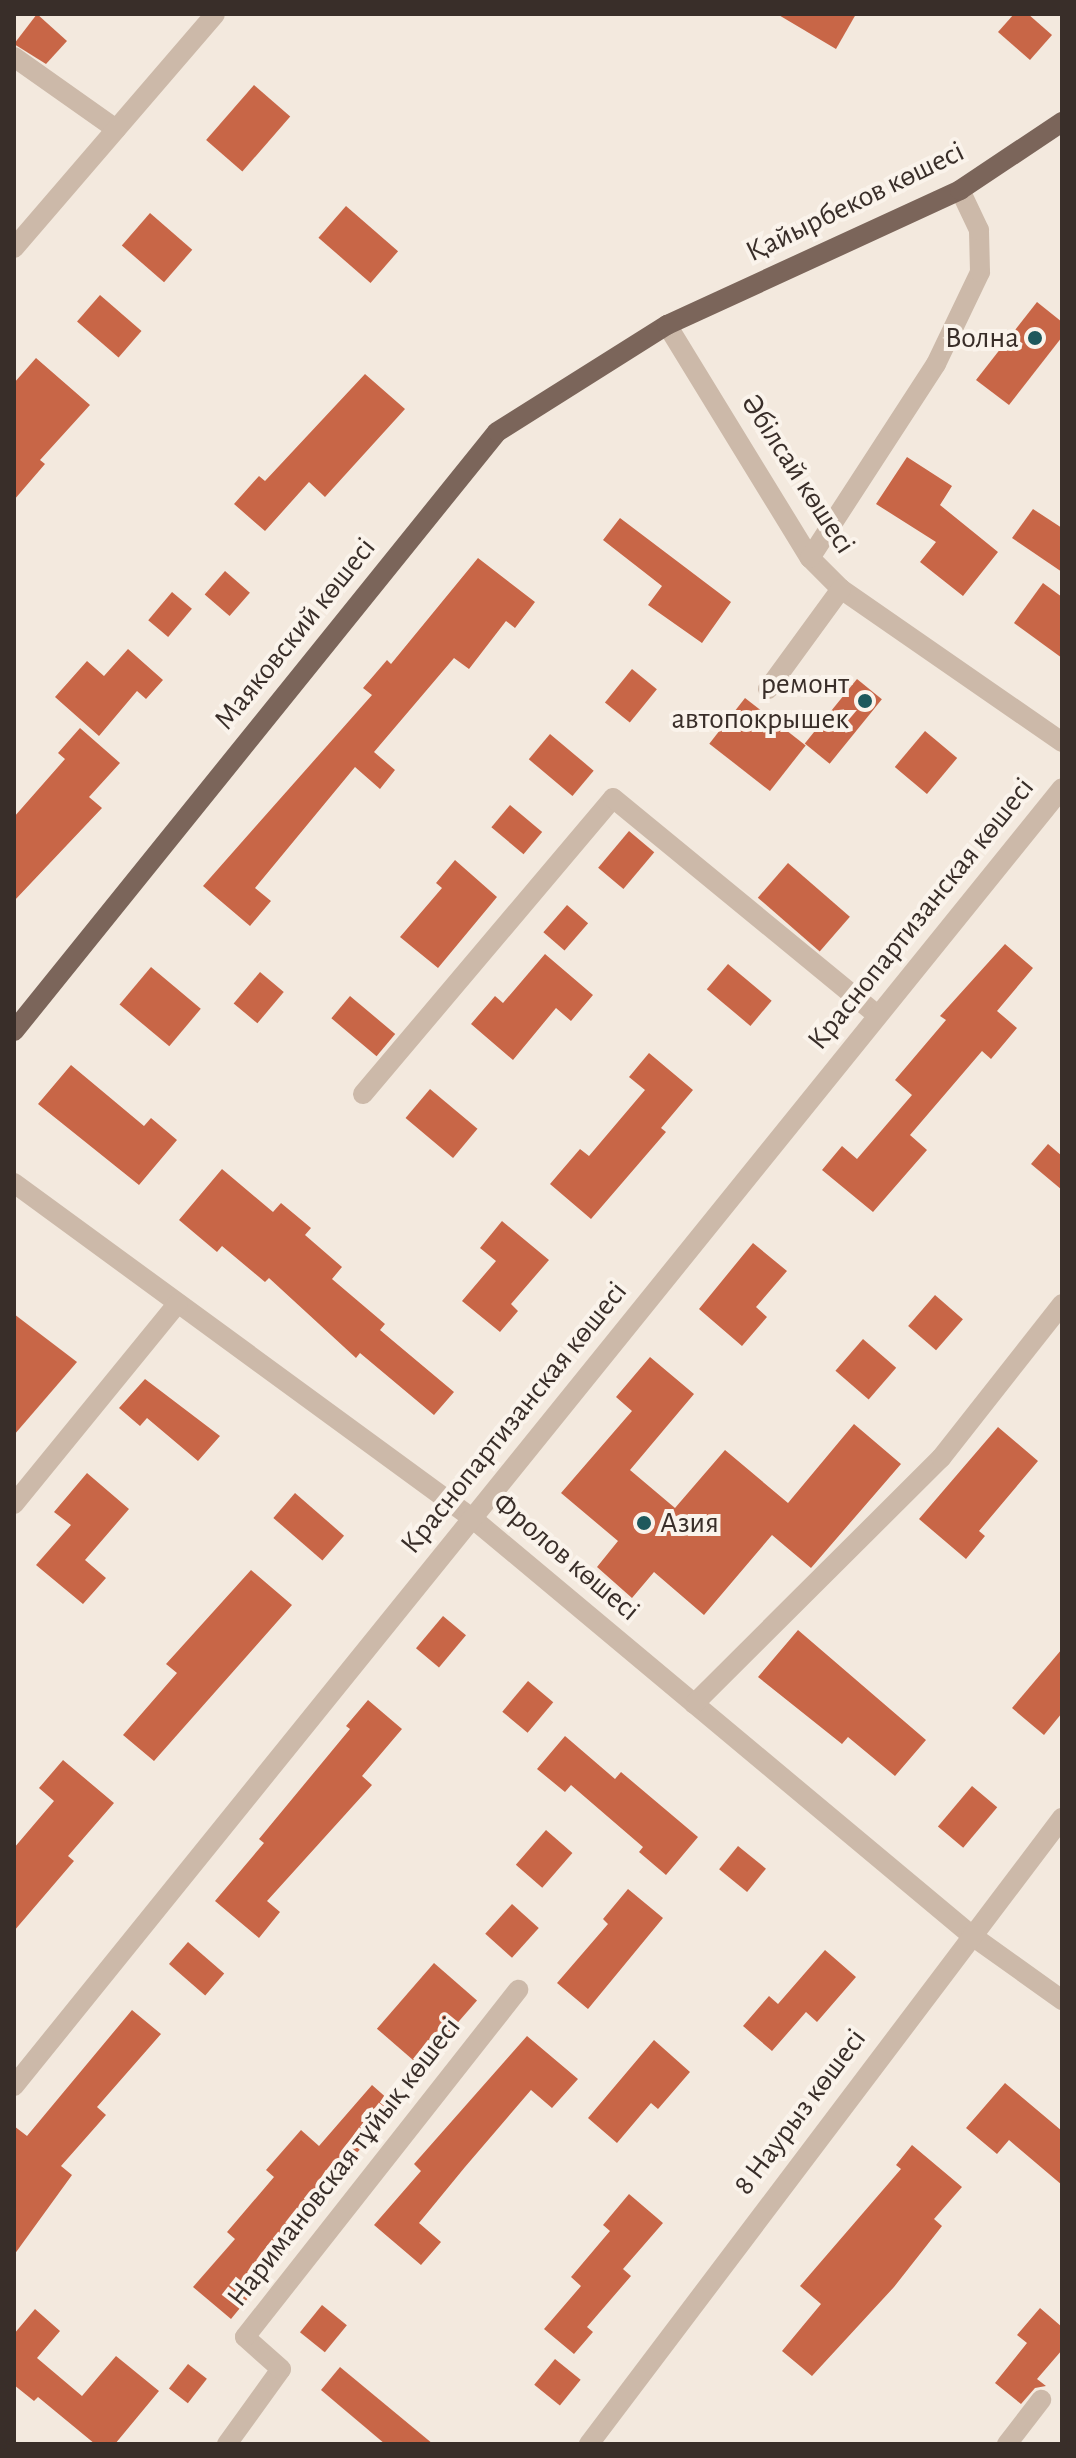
<!DOCTYPE html>
<html>
<head>
<meta charset="utf-8">
<style>
	body { margin:0 }
	#map { position:relative; width:1076px; height:2458px; overflow:hidden; background:#f3e9de; font-family:"Alegreya Sans",sans-serif }
	div>[style] { position:absolute }
	[style*='--x'] { left:calc(var(--x)*1px); top:calc(var(--y)*1px); width:calc(var(--w)*1px); rotate:calc(var(--a)*1deg) }
	.building>* { inset:0; background:#c86647; transform-origin:0 0 }
	.minor>* { height:20px; margin:-10px; padding:0 10px; transform-origin:10px; border-radius:10px; background:#ccb9a9 }
	.major>* { height:20px; margin:-10px; padding:0 10px; transform-origin:10px; border-radius:10px; background:#7b655a }
	.dots>* { width:22px; height:22px; translate:-50% -50%; box-sizing:border-box; border:4px solid #faf3eb; border-radius:50% }
	span { translate:-50% -50%; white-space:nowrap; text-align:center; line-height:1.15; -webkit-text-stroke:8px #faf3eb; paint-order:stroke }
	.street-label { font-size:30px; color:#392e29 }
	.poi-label { font-size:30px; color:#392e29 }
	.right { translate:-100% -50%; text-align:right }
	.left { translate:0 -50%; text-align:left }
	.frame { position:absolute; inset:0; border:16px solid #392e29; pointer-events:none }
</style>
</head>
<body>
<div id="map">
	<div class="building">
		<div style="clip-path:polygon(37px 14px,67px 41px,46px 64px,14px 44px)"></div>
		<div style="clip-path:polygon(777px 14px,856px 14px,836px 49px)"></div>
		<div style="clip-path:polygon(1014px 14px,1028px 14px,1052px 35px,1030px 60px,998px 32px)"></div>
		<div style="left:254px;top:85px;width:48px;height:73px;rotate:41deg"></div>
		<div style="left:346px;top:206px;width:69px;height:42px;rotate:41deg"></div>
		<div style="left:150px;top:213px;width:56px;height:43px;rotate:41deg"></div>
		<div style="left:100px;top:295px;width:55px;height:35px;rotate:41deg"></div>
		<div style="clip-path:polygon(1037px 302px,1062px 322px,1062px 337px,1009px 405px,976px 380px)"></div>
		<div style="clip-path:polygon(36px 358px,90px 405px,40px 460px,45px 464px,14px 500px,14px 383px)"></div>
		<div style="clip-path:polygon(365px 374px,405px 409px,325px 497px,309px 482px,265px 531px,234px 504px,259px 476px,265px 481px)"></div>
		<div style="clip-path:polygon(907px 457px,952px 486px,940px 505px,998px 552px,963px 596px,920px 562px,936px 542px,876px 504px)"></div>
		<div style="clip-path:polygon(1033px 509px,1062px 528px,1062px 572px,1012px 538px)"></div>
		<div style="clip-path:polygon(620px 518px,731px 602px,702px 643px,648px 605px,662px 586px,603px 540px)"></div>
		<div style="clip-path:polygon(478px 558px,535px 602px,515px 628px,506px 621px,469px 669px,454px 658px,374px 752px,395px 770px,380px 789px,355px 767px,255px 888px,271px 901px,250px 926px,203px 886px,372px 695px,363px 688px,387px 660px,391px 664px)"></div>
		<div style="left:225px;top:571px;width:33px;height:31px;rotate:41deg"></div>
		<div style="clip-path:polygon(1043px 583px,1062px 597px,1062px 658px,1014px 623px)"></div>
		<div style="left:172px;top:592px;width:26px;height:37px;rotate:40deg"></div>
		<div style="clip-path:polygon(128px 649px,163px 680px,146px 699px,137px 691px,99px 736px,55px 697px,87px 661px,104px 676px)"></div>
		<div style="left:632px;top:669px;width:32px;height:43px;rotate:39deg"></div>
		<div style="left:857px;top:679px;width:32px;height:83px;rotate:39deg"></div>
		<div style="left:745px;top:698px;width:77px;height:58px;rotate:38deg"></div>
		<div style="clip-path:polygon(80px 728px,120px 763px,89px 797px,102px 808px,14px 901px,14px 817px,65px 759px,58px 753px)"></div>
		<div style="left:925px;top:731px;width:42px;height:47px;rotate:40deg"></div>
		<div style="left:550px;top:734px;width:57px;height:33px;rotate:40deg"></div>
		<div style="left:510px;top:805px;width:42px;height:29px;rotate:40deg"></div>
		<div style="left:629px;top:831px;width:33px;height:48px;rotate:40deg"></div>
		<div style="clip-path:polygon(455px 860px,497px 897px,438px 968px,400px 937px,442px 888px,436px 883px)"></div>
		<div style="left:788px;top:863px;width:82px;height:46px;rotate:41deg"></div>
		<div style="left:567px;top:905px;width:28px;height:36px;rotate:41deg"></div>
		<div style="clip-path:polygon(1005px 944px,1033px 968px,997px 1011px,1017px 1028px,991px 1059px,982px 1051px,910px 1135px,927px 1150px,873px 1212px,822px 1170px,842px 1146px,857px 1159px,912px 1095px,895px 1080px,946px 1020px,940px 1016px)"></div>
		<div style="clip-path:polygon(545px 954px,593px 995px,571px 1021px,556px 1008px,513px 1060px,471px 1024px,495px 996px,503px 1003px)"></div>
		<div style="left:728px;top:964px;width:57px;height:33px;rotate:40deg"></div>
		<div style="left:151px;top:967px;width:65px;height:49px;rotate:40deg"></div>
		<div style="left:260px;top:972px;width:31px;height:41px;rotate:40deg"></div>
		<div style="left:350px;top:996px;width:59px;height:29px;rotate:40deg"></div>
		<div style="clip-path:polygon(649px 1053px,693px 1090px,661px 1128px,666px 1132px,591px 1219px,550px 1184px,580px 1149px,589px 1156px,645px 1090px,629px 1077px)"></div>
		<div style="clip-path:polygon(71px 1065px,144px 1126px,151px 1118px,177px 1140px,139px 1185px,38px 1104px)"></div>
		<div style="left:430px;top:1089px;width:62px;height:38px;rotate:40deg"></div>
		<div style="clip-path:polygon(1048px 1144px,1062px 1156px,1062px 1190px,1031px 1164px)"></div>
		<div style="clip-path:polygon(222px 1169px,273px 1212px,281px 1203px,311px 1228px,305px 1235px,342px 1267px,332px 1279px,385px 1324px,380px 1330px,454px 1392px,434px 1415px,360px 1353px,356px 1358px,269px 1278px,265px 1282px,222px 1246px,217px 1252px,179px 1220px)"></div>
		<div style="clip-path:polygon(502px 1221px,549px 1260px,511px 1304px,518px 1311px,500px 1332px,462px 1301px,496px 1261px,480px 1248px)"></div>
		<div style="clip-path:polygon(753px 1243px,787px 1271px,756px 1307px,767px 1317px,742px 1346px,699px 1309px)"></div>
		<div style="left:935px;top:1295px;width:37px;height:41px;rotate:41deg"></div>
		<div style="clip-path:polygon(14px 1314px,77px 1362px,14px 1435px)"></div>
		<div style="left:863px;top:1339px;width:44px;height:42px;rotate:41deg"></div>
		<div style="clip-path:polygon(650px 1357px,694px 1394px,630px 1470px,675px 1508px,725px 1450px,788px 1503px,854px 1424px,901px 1464px,811px 1568px,772px 1535px,704px 1615px,654px 1572px,632px 1598px,597px 1567px,618px 1541px,561px 1493px,632px 1411px,616px 1397px)"></div>
		<div style="clip-path:polygon(145px 1379px,220px 1436px,198px 1461px,147px 1418px,140px 1426px,119px 1408px)"></div>
		<div style="clip-path:polygon(998px 1427px,1038px 1461px,979px 1531px,985px 1536px,966px 1559px,919px 1519px)"></div>
		<div style="clip-path:polygon(87px 1473px,129px 1509px,85px 1560px,106px 1578px,83px 1604px,36px 1565px,71px 1525px,54px 1512px)"></div>
		<div style="left:295px;top:1493px;width:65px;height:33px;rotate:41deg"></div>
		<div style="clip-path:polygon(251px 1570px,292px 1605px,154px 1761px,123px 1735px,177px 1673px,166px 1664px)"></div>
		<div style="left:443px;top:1616px;width:30px;height:42px;rotate:40deg"></div>
		<div style="clip-path:polygon(798px 1630px,926px 1740px,895px 1776px,848px 1737px,842px 1744px,758px 1677px)"></div>
		<div style="clip-path:polygon(1062px 1649px,1062px 1713px,1044px 1735px,1012px 1708px)"></div>
		<div style="left:528px;top:1681px;width:33px;height:40px;rotate:40deg"></div>
		<div style="clip-path:polygon(368px 1700px,402px 1729px,362px 1776px,372px 1785px,267px 1901px,280px 1912px,259px 1938px,215px 1901px,264px 1843px,259px 1839px,350px 1729px,346px 1726px)"></div>
		<div style="clip-path:polygon(565px 1736px,615px 1779px,621px 1772px,698px 1837px,666px 1875px,639px 1852px,643px 1847px,571px 1785px,565px 1792px,537px 1769px)"></div>
		<div style="clip-path:polygon(63px 1760px,114px 1803px,68px 1856px,74px 1861px,14px 1931px,14px 1848px,54px 1801px,39px 1788px)"></div>
		<div style="left:972px;top:1786px;width:33px;height:53px;rotate:40deg"></div>
		<div style="left:546px;top:1830px;width:35px;height:46px;rotate:41deg"></div>
		<div style="left:738px;top:1846px;width:36px;height:30px;rotate:39deg"></div>
		<div style="clip-path:polygon(628px 1889px,663px 1918px,588px 2009px,557px 1983px,608px 1924px,603px 1919px)"></div>
		<div style="left:512px;top:1904px;width:36px;height:40px;rotate:42deg"></div>
		<div style="left:188px;top:1942px;width:48px;height:29px;rotate:41deg"></div>
		<div style="clip-path:polygon(825px 1950px,856px 1977px,817px 2022px,806px 2012px,772px 2051px,743px 2026px,769px 1996px,778px 2004px)"></div>
		<div style="left:434px;top:1963px;width:57px;height:87px;rotate:41deg"></div>
		<div style="clip-path:polygon(132px 2010px,161px 2034px,97px 2107px,106px 2115px,61px 2166px,72px 2175px,14px 2255px,14px 2126px,27px 2136px)"></div>
		<div style="clip-path:polygon(527px 2036px,578px 2079px,552px 2108px,531px 2090px,465px 2167px,419px 2223px,441px 2242px,421px 2265px,374px 2225px,421px 2171px,414px 2164px)"></div>
		<div style="clip-path:polygon(654px 2040px,690px 2072px,658px 2109px,651px 2103px,617px 2143px,588px 2118px)"></div>
		<div style="clip-path:polygon(1005px 2083px,1062px 2131px,1062px 2185px,1009px 2140px,997px 2154px,966px 2128px)"></div>
		<div style="clip-path:polygon(372px 2085px,398px 2108px,284px 2232px,295px 2241px,231px 2319px,193px 2287px,235px 2239px,227px 2232px,274px 2177px,266px 2170px,301px 2130px,319px 2146px)"></div>
		<div style="clip-path:polygon(912px 2145px,962px 2187px,934px 2219px,942px 2226px,894px 2287px,812px 2376px,782px 2351px,821px 2304px,800px 2286px,901px 2169px,896px 2165px)"></div>
		<div style="clip-path:polygon(629px 2194px,663px 2223px,623px 2269px,631px 2276px,587px 2327px,593px 2332px,574px 2354px,544px 2329px,581px 2286px,571px 2277px,610px 2231px,603px 2225px)"></div>
		<div style="left:322px;top:2305px;width:32px;height:35px;rotate:39deg"></div>
		<div style="clip-path:polygon(1040px 2308px,1062px 2327px,1062px 2350px,1037px 2379px,1046px 2386px,1035px 2388px,1021px 2404px,995px 2383px,1027px 2343px,1017px 2335px)"></div>
		<div style="clip-path:polygon(35px 2309px,60px 2331px,37px 2358px,82px 2396px,116px 2356px,159px 2391px,115px 2444px,95px 2444px,38px 2397px,34px 2401px,14px 2385px,14px 2334px)"></div>
		<div style="left:555px;top:2359px;width:33px;height:33px;rotate:39deg"></div>
		<div style="left:188px;top:2364px;width:24px;height:31px;rotate:38deg"></div>
		<div style="clip-path:polygon(340px 2367px,433px 2444px,385px 2444px,321px 2390px)"></div>
	</div>
	<div class="minor">
		<div style="--x:14;--y:57;--w:125;--a:35.2"></div>
		<div style="--x:14;--y:248;--w:308;--a:-49.3"></div>
		<div style="--x:667;--y:325;--w:273;--a:58.5"></div>
		<div style="--x:810;--y:558;--w:44;--a:45"></div>
		<div style="--x:841;--y:589;--w:269;--a:34.7"></div>
		<div style="--x:810;--y:558;--w:231;--a:-57"></div>
		<div style="--x:936;--y:364;--w:102;--a:-64.4"></div>
		<div style="--x:980;--y:272;--w:42;--a:-91.4"></div>
		<div style="--x:979;--y:230;--w:44;--a:-115.4"></div>
		<div style="--x:768;--y:689;--w:124;--a:-53.9"></div>
		<div style="--x:363;--y:1094;--w:387;--a:-49.8"></div>
		<div style="--x:613;--y:798;--w:342;--a:39.4"></div>
		<div style="--x:14;--y:1183;--w:567;--a:36.18"></div>
		<div style="--x:472;--y:1518;--w:650;--a:39.88"></div>
		<div style="--x:971;--y:1935;--w:112;--a:35.5"></div>
		<div style="--x:14;--y:1504;--w:259;--a:-50.8"></div>
		<div style="--x:694;--y:1704;--w:349;--a:-44.9"></div>
		<div style="--x:941;--y:1458;--w:196;--a:-51.8"></div>
		<div style="--x:14;--y:2086;--w:1668;--a:-51.08"></div>
		<div style="--x:227;--y:2444;--w:92;--a:-54.2"></div>
		<div style="--x:281;--y:2369;--w:48;--a:-138.4"></div>
		<div style="--x:245;--y:2337;--w:442;--a:-51.8"></div>
		<div style="--x:589;--y:2444;--w:785;--a:-52.93"></div>
		<div style="--x:1007;--y:2444;--w:56;--a:-52.3"></div>
	</div>
	<div class="major">
		<div style="--x:14;--y:1031;--w:769;--a:-51.12"></div>
		<div style="--x:497;--y:432;--w:201;--a:-32.2"></div>
		<div style="--x:667;--y:325;--w:323;--a:-24.7"></div>
		<div style="--x:960;--y:190;--w:123;--a:-33.7"></div>
	</div>
	<div class="dots">
		<div style="left:1035px;top:338px;background:#1e585c"></div>
		<div style="left:865px;top:701px;background:#1e585c"></div>
		<div style="left:644px;top:1523px;background:#1e585c"></div>
	</div>
	<div class="street-label">
		<span style="left:855px;top:202px;rotate:-26deg">Қайырбеков көшесі</span>
		<span style="left:798px;top:474px;rotate:57deg">Әбілсай көшесі</span>
		<span style="left:295px;top:634px;rotate:-51deg">Маяковский көшесі</span>
		<span style="left:921px;top:914px;rotate:-51deg">Краснопартизанская көшесі</span>
		<span style="left:514px;top:1418px;rotate:-51deg">Краснопартизанская көшесі</span>
		<span style="left:566px;top:1557px;rotate:40deg">Фролов көшесі</span>
		<span style="left:800px;top:2112px;rotate:-53deg">8 Наурыз көшесі</span>
		<span style="left:344px;top:2162px;rotate:-52deg">Наримановская тұйық көшесі</span>
	</div>
	<div class="poi-label">
		<span class="right" style="left:1019px;top:338px">Волна</span>
		<span class="right" style="left:849px;top:701px">ремонт<br>автопокрышек</span>
		<span class="left" style="left:660px;top:1523px">Азия</span>
	</div>
	<div class="frame"></div>
</div>
</body>
</html>
